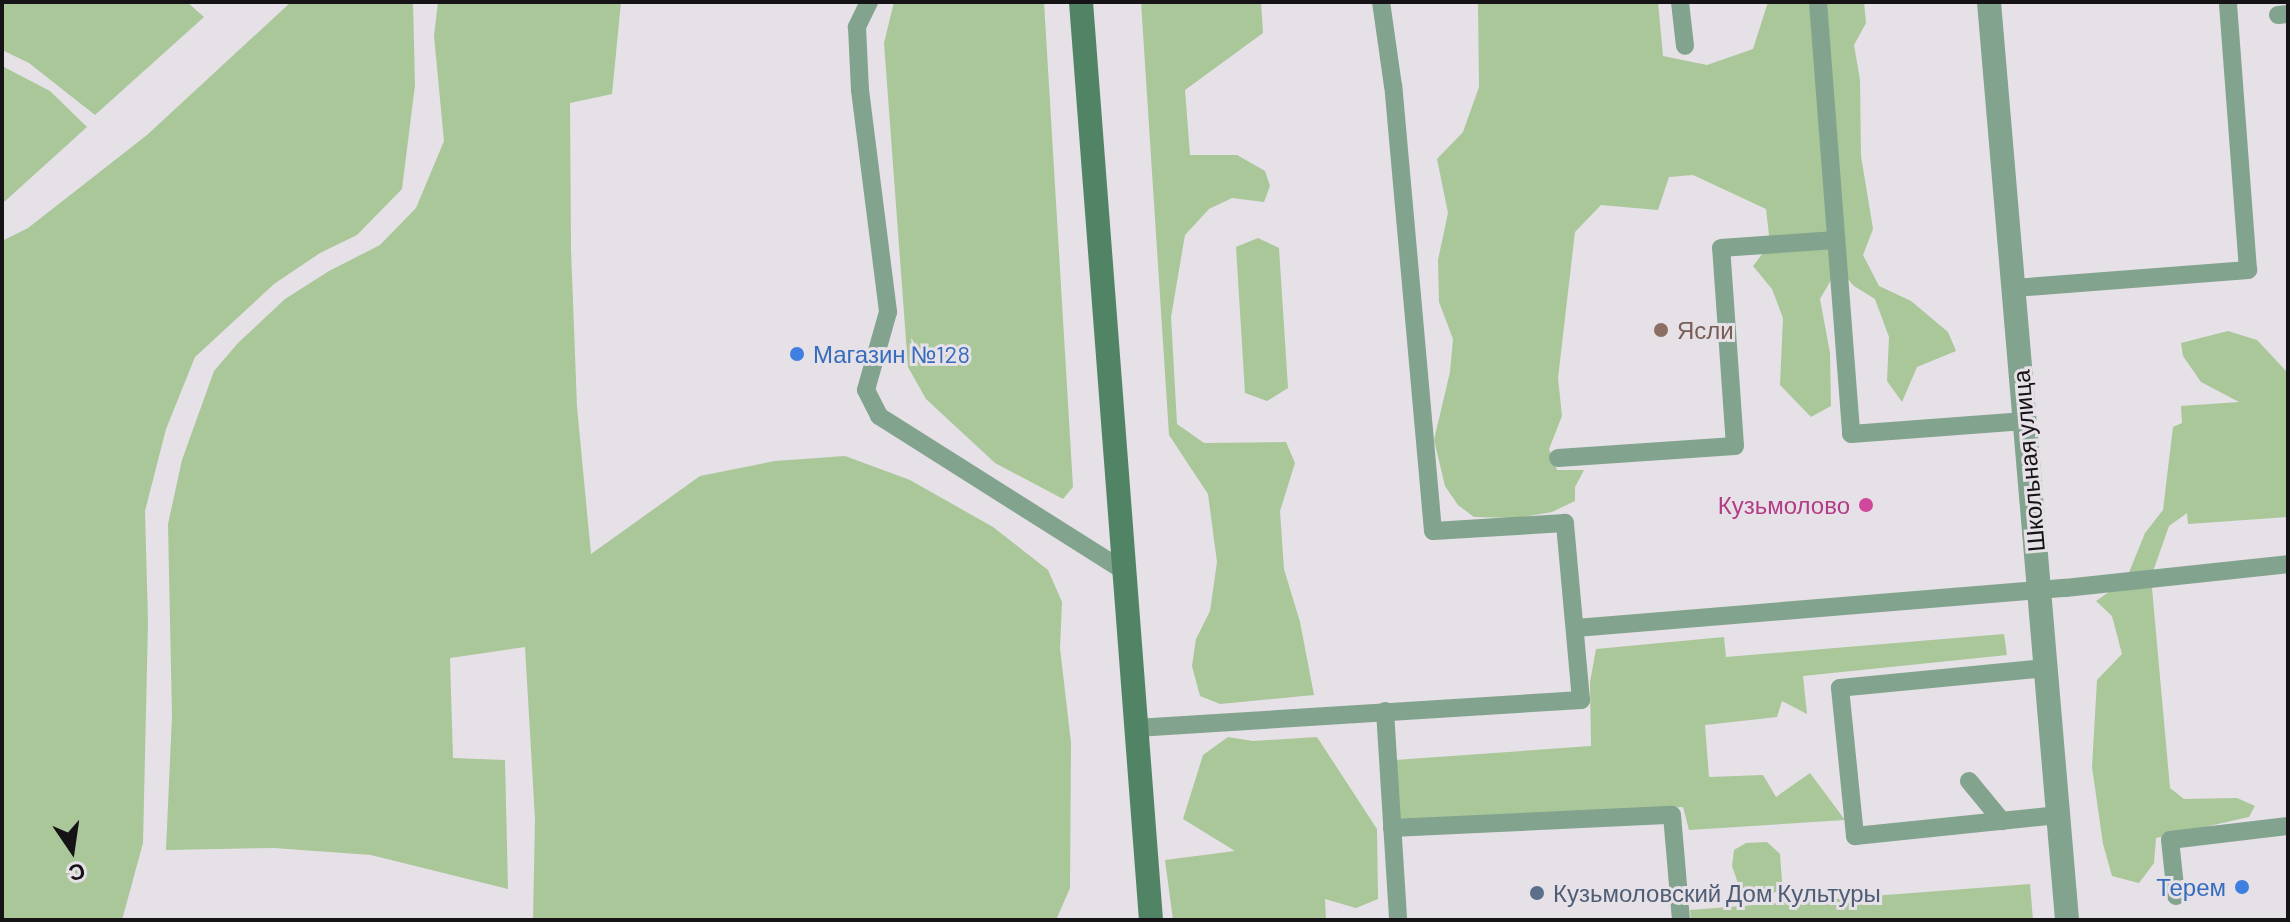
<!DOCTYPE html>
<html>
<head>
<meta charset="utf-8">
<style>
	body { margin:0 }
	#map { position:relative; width:2290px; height:922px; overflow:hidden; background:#e6e0e7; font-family:Barlow,sans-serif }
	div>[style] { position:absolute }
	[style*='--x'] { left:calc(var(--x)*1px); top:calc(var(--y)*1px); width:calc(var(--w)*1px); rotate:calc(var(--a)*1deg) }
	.green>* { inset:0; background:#a9c799 }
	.lane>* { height:18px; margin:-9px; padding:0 9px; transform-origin:9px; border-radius:9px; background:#82a38d }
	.street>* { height:24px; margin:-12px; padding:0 12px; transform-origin:12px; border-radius:12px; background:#82a38d }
	.secondary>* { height:24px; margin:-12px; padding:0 12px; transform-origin:12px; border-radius:12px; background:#518464 }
	.dots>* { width:22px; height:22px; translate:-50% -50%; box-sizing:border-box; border:4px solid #e6e0e7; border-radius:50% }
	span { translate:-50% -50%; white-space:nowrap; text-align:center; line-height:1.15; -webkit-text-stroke:6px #e6e0e7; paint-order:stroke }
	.education-label { font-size:24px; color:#785e54 }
	.left { translate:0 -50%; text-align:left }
	.shop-label { font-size:24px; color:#366cbe }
	.right { translate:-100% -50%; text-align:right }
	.street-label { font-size:24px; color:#161316 }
	.hotel-label { font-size:24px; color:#b23c85 }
	.service-label { font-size:24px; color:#4e5e75 }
	.frame { position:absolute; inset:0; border:4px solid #161316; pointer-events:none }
	.north { position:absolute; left:32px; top:810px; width:80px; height:80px; -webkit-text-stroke:6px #e6e0e7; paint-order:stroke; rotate:167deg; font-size:22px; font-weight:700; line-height:32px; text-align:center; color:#161316 }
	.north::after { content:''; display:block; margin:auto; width:28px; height:36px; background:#161316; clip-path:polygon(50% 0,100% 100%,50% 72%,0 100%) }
</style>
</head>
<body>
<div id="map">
	<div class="green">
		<div style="clip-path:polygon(2px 2px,187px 2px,204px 17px,95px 115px,29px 63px,2px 50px)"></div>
		<div style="clip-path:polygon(291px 2px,413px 2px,415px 85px,402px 189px,357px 235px,320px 253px,274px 284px,195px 357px,166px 429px,145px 511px,148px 622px,143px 843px,122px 920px,2px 920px,2px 241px,28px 228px,147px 135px)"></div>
		<div style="clip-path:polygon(438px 2px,621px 2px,612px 94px,570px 103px,571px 249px,577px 407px,591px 554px,700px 476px,775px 461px,845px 456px,910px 480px,993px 527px,1048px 570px,1062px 602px,1060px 648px,1071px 743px,1070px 888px,1056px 920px,533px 920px,535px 819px,525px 647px,450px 658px,453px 758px,505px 760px,508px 889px,371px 855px,274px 848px,166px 850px,172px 716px,168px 524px,182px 460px,214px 371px,238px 343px,285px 299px,329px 271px,380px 245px,416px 208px,444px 141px,434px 36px)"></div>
		<div style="clip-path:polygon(894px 2px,1044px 2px,1073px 487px,1063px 499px,995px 463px,926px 399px,908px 367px,884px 43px)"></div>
		<div style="clip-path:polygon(1141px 2px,1261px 2px,1263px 33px,1185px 90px,1190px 155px,1237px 155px,1265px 171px,1270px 186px,1264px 202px,1232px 198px,1209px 209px,1185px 235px,1171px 317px,1177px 424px,1204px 443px,1286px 442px,1295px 463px,1280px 511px,1284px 569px,1300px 622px,1314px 695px,1220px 704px,1200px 696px,1192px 666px,1196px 639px,1210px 611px,1217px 562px,1208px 494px,1169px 435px)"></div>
		<div style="clip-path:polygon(1478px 2px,1658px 2px,1663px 56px,1707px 65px,1753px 49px,1768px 2px,1864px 2px,1866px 23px,1854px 45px,1860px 80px,1861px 156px,1873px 229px,1863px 255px,1879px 286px,1911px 301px,1948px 332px,1956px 351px,1917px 367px,1902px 402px,1887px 381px,1889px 337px,1875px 299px,1854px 286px,1838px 268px,1820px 299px,1830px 353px,1831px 406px,1811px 417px,1780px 385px,1783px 318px,1772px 289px,1753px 266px,1770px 244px,1766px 209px,1693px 175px,1669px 177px,1658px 210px,1601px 205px,1575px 232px,1558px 378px,1562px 416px,1549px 449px,1557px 470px,1584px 470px,1575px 487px,1575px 501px,1552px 512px,1516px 518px,1474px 517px,1458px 505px,1445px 486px,1434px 440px,1450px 372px,1453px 339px,1439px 302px,1438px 260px,1448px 213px,1437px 159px,1463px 132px,1479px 87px)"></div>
		<div style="clip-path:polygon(2px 66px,50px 91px,87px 127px,4px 202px)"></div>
		<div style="clip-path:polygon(1258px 238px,1279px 248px,1288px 388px,1267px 401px,1245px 393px,1236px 247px)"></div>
		<div style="clip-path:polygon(2228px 331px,2257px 340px,2288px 373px,2288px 517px,2188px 524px,2187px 513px,2169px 526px,2151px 577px,2170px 788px,2184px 799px,2237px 798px,2255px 806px,2249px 817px,2156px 838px,2154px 863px,2139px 883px,2112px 876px,2103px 844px,2092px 767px,2097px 680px,2122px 654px,2112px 616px,2096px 601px,2126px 580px,2145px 533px,2163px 510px,2173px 427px,2182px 423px,2181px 406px,2239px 402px,2201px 382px,2183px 356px,2181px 343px)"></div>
		<div style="clip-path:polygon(2004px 634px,2007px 655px,1803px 676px,1807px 714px,1782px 701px,1777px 717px,1705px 725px,1709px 777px,1763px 775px,1776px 797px,1810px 773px,1845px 820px,1689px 830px,1683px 807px,1399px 822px,1395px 760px,1591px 746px,1590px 682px,1596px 649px,1724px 637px,1726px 657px)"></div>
		<div style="clip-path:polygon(1228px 737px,1253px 741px,1317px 737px,1377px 829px,1378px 899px,1356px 908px,1325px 899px,1326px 920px,1173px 920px,1165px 860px,1235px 851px,1183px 819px,1203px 755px)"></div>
		<div style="clip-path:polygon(1767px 842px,1780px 854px,1782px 881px,1778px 891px,1767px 896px,1742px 895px,1732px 866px,1734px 850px,1746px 843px)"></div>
		<div style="clip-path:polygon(2030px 884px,2033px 920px,1691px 920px,1690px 910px)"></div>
	</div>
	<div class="lane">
		<div style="--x:869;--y:2;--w:28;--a:116"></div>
		<div style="--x:857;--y:27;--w:63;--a:87.3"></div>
		<div style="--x:860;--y:90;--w:224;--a:82.8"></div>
		<div style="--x:888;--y:312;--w:81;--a:105.8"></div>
		<div style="--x:866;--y:390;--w:29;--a:63"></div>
		<div style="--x:879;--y:416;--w:289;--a:32.3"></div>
		<div style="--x:1680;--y:2;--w:44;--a:83.5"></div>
		<div style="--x:1818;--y:2;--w:433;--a:85.6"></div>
		<div style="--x:1851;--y:434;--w:174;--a:-4.3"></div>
		<div style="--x:2278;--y:15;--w:10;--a:-6"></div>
		<div style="--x:2014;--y:288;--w:235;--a:-4.4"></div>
		<div style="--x:2248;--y:270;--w:269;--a:-94.3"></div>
		<div style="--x:1558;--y:458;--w:177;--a:-3.9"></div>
		<div style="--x:1735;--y:446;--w:198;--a:-94"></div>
		<div style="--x:1721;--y:248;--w:115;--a:-4"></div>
		<div style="--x:1576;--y:628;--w:491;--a:-4.7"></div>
		<div style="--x:2065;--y:588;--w:224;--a:-6.1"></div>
		<div style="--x:2046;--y:668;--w:207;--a:174.5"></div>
		<div style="--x:1840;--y:688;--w:149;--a:84.2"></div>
		<div style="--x:1855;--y:836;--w:204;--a:-5.9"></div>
		<div style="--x:1385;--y:711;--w:209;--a:86.4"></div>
		<div style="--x:1136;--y:728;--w:446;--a:-3.6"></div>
		<div style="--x:1581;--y:700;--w:178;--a:-95.2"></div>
		<div style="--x:1565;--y:523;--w:132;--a:176.5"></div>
		<div style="--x:1433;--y:531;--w:447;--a:-95.1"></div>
		<div style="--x:1393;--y:86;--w:85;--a:-98.1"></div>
		<div style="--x:1969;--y:781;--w:52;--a:50.5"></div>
		<div style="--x:1392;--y:828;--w:280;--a:-2.7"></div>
		<div style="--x:1672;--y:815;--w:105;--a:85.1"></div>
		<div style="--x:2176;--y:896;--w:56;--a:-96.1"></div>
		<div style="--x:2170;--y:840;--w:119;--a:-6.8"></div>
	</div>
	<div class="street">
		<div style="--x:1989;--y:2;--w:921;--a:85.14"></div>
	</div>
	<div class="secondary">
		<div style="--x:1081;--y:2;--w:921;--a:85.64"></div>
	</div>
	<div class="dots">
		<div style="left:1661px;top:330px;background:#8d6e63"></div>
		<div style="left:797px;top:354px;background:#3f7fe0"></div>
		<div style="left:1866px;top:505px;background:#d1479c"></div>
		<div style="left:2242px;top:887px;background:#3f7fe0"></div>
		<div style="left:1537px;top:893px;background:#5c6f8a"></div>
	</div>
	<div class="education-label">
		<span class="left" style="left:1677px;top:330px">Ясли</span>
	</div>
	<div class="shop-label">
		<span class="left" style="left:813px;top:354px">Магазин №128</span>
		<span class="right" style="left:2226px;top:887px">Терем</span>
	</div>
	<div class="street-label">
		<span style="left:2028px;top:461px;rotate:-95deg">Школьная улица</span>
	</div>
	<div class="hotel-label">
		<span class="right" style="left:1850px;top:505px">Кузьмолово</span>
	</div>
	<div class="service-label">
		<span class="left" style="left:1553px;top:893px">Кузьмоловский Дом Культуры</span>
	</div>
	<div class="frame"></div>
	<div class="north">С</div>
</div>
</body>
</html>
